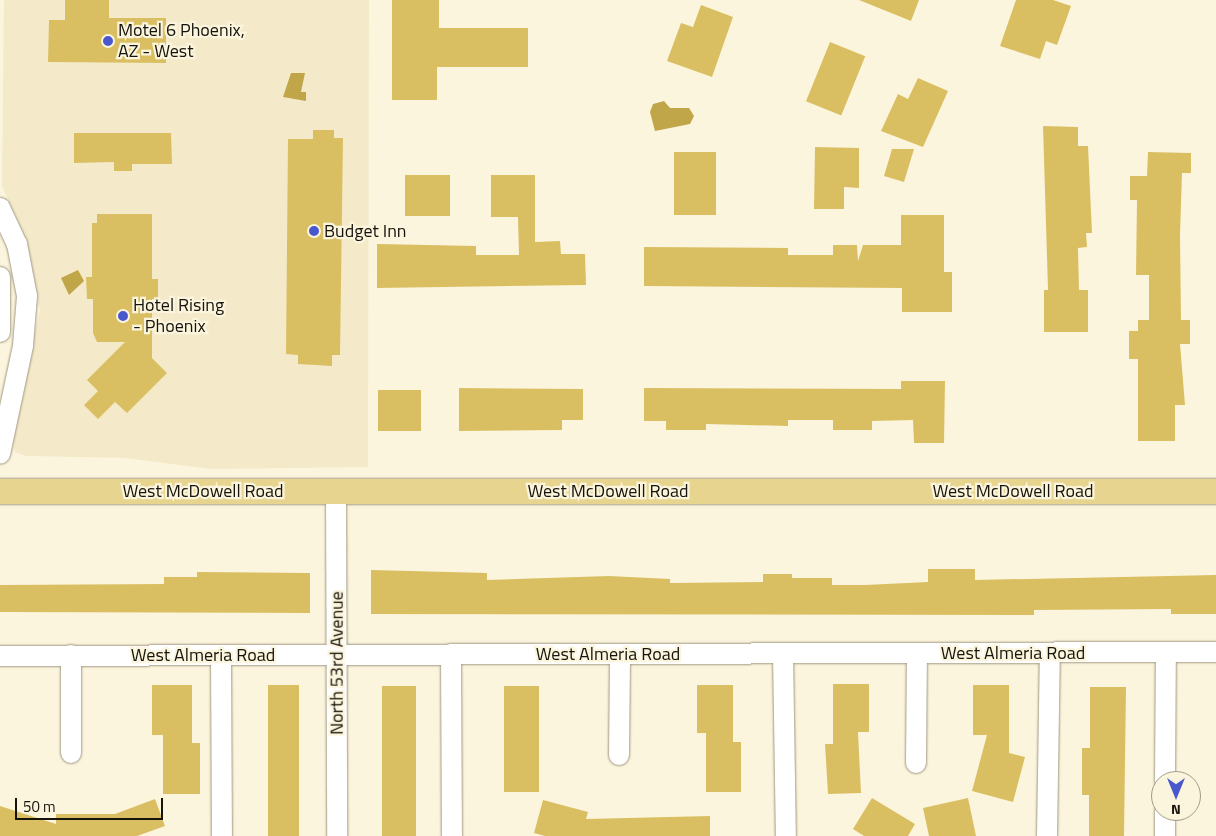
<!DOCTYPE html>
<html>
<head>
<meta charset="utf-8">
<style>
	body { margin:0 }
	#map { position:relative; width:1216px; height:836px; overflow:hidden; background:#fcf5dd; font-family:"Titillium Web",sans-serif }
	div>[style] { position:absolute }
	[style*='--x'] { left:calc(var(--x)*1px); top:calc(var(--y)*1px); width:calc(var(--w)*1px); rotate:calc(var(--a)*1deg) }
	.built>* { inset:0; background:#f4eaca }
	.water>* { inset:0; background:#c1a649 }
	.building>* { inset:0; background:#dabf62; transform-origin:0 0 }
	.roads { filter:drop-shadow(0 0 1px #9e9781) drop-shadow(0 0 1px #9e9781) }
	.minor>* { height:20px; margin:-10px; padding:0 10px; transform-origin:10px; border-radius:10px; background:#fff }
	.major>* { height:25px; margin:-12.5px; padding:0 12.5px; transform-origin:12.5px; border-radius:12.5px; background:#e7d48f }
	.dots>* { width:14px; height:14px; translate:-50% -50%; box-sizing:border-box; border:2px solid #fcf5dd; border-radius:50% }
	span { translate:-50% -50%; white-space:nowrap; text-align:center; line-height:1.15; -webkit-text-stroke:4.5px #fcf5dd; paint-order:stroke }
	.poi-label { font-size:18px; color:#15130b }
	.left { translate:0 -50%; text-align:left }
	.street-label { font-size:18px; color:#15130b }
	.north { position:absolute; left:1151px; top:771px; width:50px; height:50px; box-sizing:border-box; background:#fcf5dd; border:1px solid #a09b89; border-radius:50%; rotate:180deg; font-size:14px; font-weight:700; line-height:20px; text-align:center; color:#15130b }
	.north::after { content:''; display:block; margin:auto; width:18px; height:22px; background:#4a58cd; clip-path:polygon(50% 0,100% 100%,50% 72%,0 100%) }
	.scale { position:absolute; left:15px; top:798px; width:148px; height:22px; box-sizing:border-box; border:2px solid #15130b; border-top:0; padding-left:6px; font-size:15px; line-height:18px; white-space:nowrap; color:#15130b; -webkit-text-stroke:4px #fcf5dd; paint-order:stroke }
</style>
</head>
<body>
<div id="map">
	<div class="built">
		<div style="clip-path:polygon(4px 0,369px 0,368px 467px,211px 469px,125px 458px,26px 456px,15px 452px,11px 434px,40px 310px,23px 232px,2px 186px)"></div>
	</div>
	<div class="water">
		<div style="clip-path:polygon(291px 73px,305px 73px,301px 92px,306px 92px,306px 101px,283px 97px)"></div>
		<div style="clip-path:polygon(664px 101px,670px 108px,689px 108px,694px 116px,690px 124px,655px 131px,650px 112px,653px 104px)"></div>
		<div style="clip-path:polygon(78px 270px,84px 281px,69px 295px,61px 278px)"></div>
	</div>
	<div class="building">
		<div style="clip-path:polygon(65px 0,109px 0,109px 18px,166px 18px,166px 63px,48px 62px,49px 20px,65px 20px)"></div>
		<div style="clip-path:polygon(392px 0,439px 0,439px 28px,528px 28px,528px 67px,437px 67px,437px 100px,392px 100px)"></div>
		<div style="clip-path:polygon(859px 0,919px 0,911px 21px)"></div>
		<div style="clip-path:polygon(1016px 0,1053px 0,1071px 6px,1057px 45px,1046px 41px,1040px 59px,1000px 46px)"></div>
		<div style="clip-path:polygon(701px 5px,733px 17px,712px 77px,667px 61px,681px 23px,693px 27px)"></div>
		<div style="left:830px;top:42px;width:38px;height:64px;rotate:22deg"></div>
		<div style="clip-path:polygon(918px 78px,948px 91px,923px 147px,881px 131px,898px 94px,908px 99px)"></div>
		<div style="clip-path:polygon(1043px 126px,1078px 127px,1078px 146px,1088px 146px,1092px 233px,1086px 233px,1087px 247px,1078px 248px,1079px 290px,1088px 290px,1088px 332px,1044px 332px,1044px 290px,1048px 290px)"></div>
		<div style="clip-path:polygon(313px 130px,334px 130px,334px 138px,343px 138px,340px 355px,332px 355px,332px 366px,298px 364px,298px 355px,286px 354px,288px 139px,313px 139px)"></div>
		<div style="clip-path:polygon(74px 133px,171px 133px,172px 164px,132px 164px,132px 171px,114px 171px,114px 162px,74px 163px)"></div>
		<div style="clip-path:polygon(815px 147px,859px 148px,859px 188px,844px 187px,844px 209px,814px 209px)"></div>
		<div style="clip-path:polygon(892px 149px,914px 149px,904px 182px,884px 176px)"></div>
		<div style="left:674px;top:152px;width:42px;height:63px"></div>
		<div style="clip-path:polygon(1148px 152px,1191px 153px,1191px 173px,1182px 173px,1180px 235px,1181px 320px,1190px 320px,1190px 344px,1180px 344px,1185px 405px,1175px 405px,1175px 441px,1138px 441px,1138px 359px,1129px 359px,1129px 331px,1138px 331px,1138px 320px,1149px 320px,1149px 275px,1136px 275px,1137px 200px,1130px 200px,1130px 176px,1147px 176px)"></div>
		<div style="left:405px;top:175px;width:45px;height:41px"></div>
		<div style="clip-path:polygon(491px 175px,535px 175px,535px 242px,560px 241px,561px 254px,585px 254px,586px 285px,377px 288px,377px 244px,476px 246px,476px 255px,519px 255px,518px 217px,491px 217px)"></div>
		<div style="clip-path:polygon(97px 214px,152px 214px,152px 279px,158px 279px,158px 299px,152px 299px,152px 358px,167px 373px,127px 413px,115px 402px,98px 419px,84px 405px,98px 391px,87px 380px,125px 342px,97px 342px,93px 333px,93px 299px,87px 299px,86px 277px,92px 277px,92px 223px,97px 223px)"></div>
		<div style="clip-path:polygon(901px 215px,944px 215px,944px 272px,952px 272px,952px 312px,902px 312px,902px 288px,644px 286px,644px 247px,788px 248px,788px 255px,833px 255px,833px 245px,857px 245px,858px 261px,863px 245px,901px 245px)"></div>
		<div style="clip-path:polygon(901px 381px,945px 381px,944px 443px,914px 443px,913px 420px,872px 421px,872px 430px,833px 430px,833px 420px,788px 420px,788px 426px,706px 424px,706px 430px,666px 430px,666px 421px,644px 421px,644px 388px,901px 389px)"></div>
		<div style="clip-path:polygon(459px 388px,583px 389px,583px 420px,562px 420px,562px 430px,459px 431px)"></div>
		<div style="left:378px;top:390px;width:43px;height:41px"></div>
		<div style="clip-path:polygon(928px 569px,975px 569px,975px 580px,1216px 575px,1216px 614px,1171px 614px,1171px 609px,1034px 610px,1034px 615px,371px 614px,371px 570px,487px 573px,487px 580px,609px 576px,670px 579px,670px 583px,763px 582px,763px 574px,792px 574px,792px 578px,832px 578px,832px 585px,865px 585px,928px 582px)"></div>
		<div style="clip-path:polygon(197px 572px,310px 573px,310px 613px,0 612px,0 585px,164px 584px,164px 577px,197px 577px)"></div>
		<div style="clip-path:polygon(833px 684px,869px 684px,869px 732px,858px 732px,861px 793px,828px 794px,825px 744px,833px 744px)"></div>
		<div style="clip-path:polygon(152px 685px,192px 685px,192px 743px,200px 743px,200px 794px,163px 794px,163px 735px,152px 735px)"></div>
		<div style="left:268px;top:685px;width:31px;height:151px"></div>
		<div style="clip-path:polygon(697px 685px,733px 685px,733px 742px,741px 742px,741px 792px,706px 792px,706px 733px,697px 733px)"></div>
		<div style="clip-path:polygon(973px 685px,1009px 685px,1009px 753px,1025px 757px,1013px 802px,972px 791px,987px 735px,973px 735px)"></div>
		<div style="left:382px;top:686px;width:34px;height:150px"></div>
		<div style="left:504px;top:686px;width:35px;height:106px"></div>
		<div style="clip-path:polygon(1090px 687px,1126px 687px,1124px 836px,1089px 836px,1089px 795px,1082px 795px,1082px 748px,1090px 748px)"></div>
		<div style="clip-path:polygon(872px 798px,915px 824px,908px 836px,864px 836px,853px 829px)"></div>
		<div style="clip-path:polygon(968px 798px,976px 836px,929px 836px,923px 808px)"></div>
		<div style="clip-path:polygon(155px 799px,165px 826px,137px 836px,0 836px,0 806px,56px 824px,56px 814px,115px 814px)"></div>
		<div style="clip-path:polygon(543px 800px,588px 812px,586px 819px,710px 816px,710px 836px,545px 836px,534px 833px)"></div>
	</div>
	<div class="roads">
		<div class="minor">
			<div style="--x:0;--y:208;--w:40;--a:65"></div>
			<div style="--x:17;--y:244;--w:53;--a:79.1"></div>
			<div style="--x:27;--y:296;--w:50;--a:94.6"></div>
			<div style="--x:23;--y:346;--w:110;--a:102"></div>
			<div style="--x:0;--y:277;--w:55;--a:90"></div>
			<div style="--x:336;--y:491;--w:345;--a:89.8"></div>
			<div style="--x:783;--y:653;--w:183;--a:89.1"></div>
			<div style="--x:451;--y:654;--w:182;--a:89.7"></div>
			<div style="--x:71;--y:655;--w:98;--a:90"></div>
			<div style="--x:221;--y:655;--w:181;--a:89.7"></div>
			<div style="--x:0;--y:656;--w:1216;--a:-0.19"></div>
			<div style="--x:619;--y:755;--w:101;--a:-89.4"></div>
			<div style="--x:916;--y:763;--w:110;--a:-89.5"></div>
			<div style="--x:1165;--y:781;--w:129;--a:-89.6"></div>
			<div style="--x:1047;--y:836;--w:183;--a:-89.1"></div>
			<div style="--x:1165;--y:836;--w:25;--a:-90"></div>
		</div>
		<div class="major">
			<div style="--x:0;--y:491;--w:1216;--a:0"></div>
		</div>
	</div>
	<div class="dots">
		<div style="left:108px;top:41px;background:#4a58cd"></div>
		<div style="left:314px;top:231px;background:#4a58cd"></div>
		<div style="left:123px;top:316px;background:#4a58cd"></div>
	</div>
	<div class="poi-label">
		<span class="left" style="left:118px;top:41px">Motel 6 Phoenix,<br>AZ - West</span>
		<span class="left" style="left:324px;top:231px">Budget Inn</span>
		<span class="left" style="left:133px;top:316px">Hotel Rising<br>- Phoenix</span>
	</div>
	<div class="street-label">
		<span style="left:203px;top:491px">West McDowell Road</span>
		<span style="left:608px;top:491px">West McDowell Road</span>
		<span style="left:1013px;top:491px">West McDowell Road</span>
		<span style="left:1013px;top:653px">West Almeria Road</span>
		<span style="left:608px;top:654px">West Almeria Road</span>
		<span style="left:203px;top:655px">West Almeria Road</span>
		<span style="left:337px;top:663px;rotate:-90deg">North 53rd Avenue</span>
	</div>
	<div class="north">N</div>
	<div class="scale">50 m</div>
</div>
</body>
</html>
